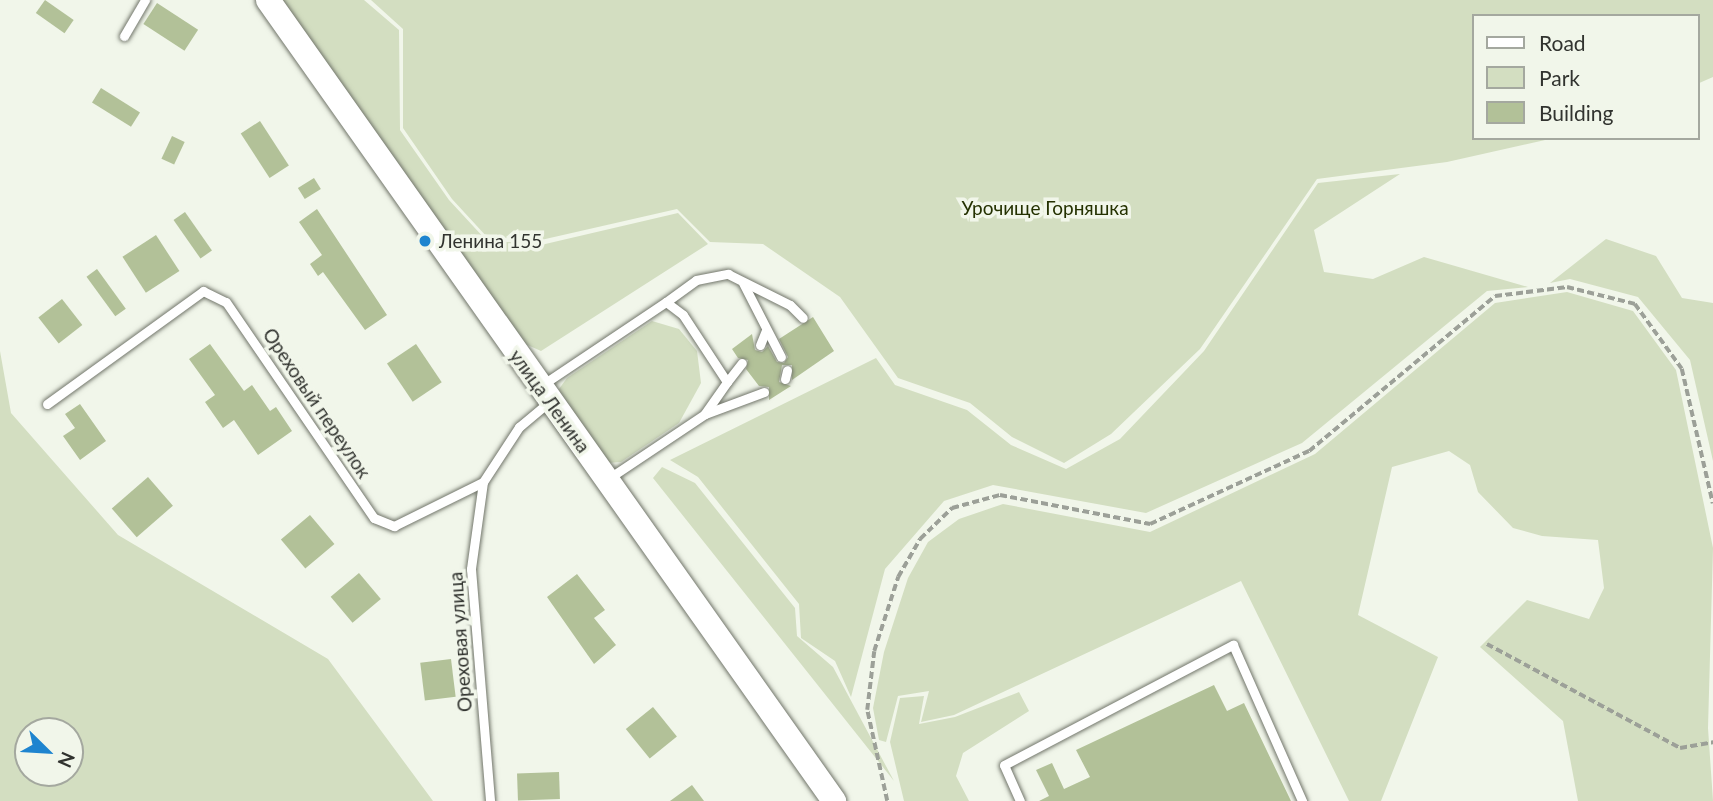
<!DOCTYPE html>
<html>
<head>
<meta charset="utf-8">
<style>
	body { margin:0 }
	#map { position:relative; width:1713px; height:801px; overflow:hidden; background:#f1f6ea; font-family:Lato,sans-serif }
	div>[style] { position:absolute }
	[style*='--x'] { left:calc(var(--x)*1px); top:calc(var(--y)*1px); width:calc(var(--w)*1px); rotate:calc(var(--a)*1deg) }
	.green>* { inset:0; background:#d3dec1 }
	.building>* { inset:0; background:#b2c198; transform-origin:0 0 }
	.path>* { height:3.5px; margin-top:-1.75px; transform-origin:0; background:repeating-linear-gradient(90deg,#9ca098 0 7px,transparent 0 10.5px) }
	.roads { filter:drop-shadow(0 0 2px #72766b) drop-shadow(0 0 2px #72766b) }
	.lane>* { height:9px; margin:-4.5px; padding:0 4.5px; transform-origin:4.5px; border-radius:4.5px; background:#fff }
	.secondary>* { height:24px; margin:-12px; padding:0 12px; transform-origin:12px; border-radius:12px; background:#fff }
	.dots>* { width:19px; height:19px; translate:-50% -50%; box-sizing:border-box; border:4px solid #f1f6ea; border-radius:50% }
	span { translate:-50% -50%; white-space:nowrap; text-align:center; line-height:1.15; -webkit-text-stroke:7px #f1f6ea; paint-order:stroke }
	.park-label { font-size:19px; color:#243101 }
	.poi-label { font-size:19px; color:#31332f }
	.left { translate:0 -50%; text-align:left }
	.street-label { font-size:19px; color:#31332f }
	.legend { position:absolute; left:1472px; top:14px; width:228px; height:126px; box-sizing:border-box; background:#f1f6ea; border:2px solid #a4a89f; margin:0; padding:9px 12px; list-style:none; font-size:21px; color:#31332f }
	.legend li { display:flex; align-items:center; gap:14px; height:35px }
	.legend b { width:35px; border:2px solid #a4a89f }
	.north { position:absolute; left:14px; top:717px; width:70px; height:70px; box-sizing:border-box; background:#f1f6ea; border:2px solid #a4a89f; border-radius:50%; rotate:114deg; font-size:19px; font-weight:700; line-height:28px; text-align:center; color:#31332f }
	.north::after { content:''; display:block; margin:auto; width:24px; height:32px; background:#1e84cf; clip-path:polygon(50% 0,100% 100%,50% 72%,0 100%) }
</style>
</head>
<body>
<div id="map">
	<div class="green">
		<div style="clip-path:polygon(277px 0,364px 0,399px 30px,400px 130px,449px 200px,486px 240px,541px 245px,678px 213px,708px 244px,541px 351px,523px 343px)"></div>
		<div style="clip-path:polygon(371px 0,1713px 0,1713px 77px,1697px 84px,1697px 16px,1473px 16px,1473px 138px,1554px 138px,1447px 162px,1317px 179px,1200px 349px,1111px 434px,1064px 463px,1012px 437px,970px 403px,898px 378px,840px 297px,763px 244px,710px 242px,677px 209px,541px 240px,487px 237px,452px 199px,403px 128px,403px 29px)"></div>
		<div style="clip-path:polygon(1400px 174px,1314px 230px,1324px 272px,1373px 279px,1424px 257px,1528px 287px,1487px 291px,1302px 443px,1146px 513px,993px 485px,944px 501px,885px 569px,851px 697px,835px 661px,801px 638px,799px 604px,698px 477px,670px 460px,876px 358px,895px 385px,967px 410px,1011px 445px,1066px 469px,1120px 439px,1204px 351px,1318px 183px)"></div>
		<div style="clip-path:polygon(1606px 239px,1656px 256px,1682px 298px,1713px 303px,1713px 461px,1690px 360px,1638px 297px,1570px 279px,1550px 283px)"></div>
		<div style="clip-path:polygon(1567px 292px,1633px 311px,1676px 370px,1713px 548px,1708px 728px,1713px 801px,1578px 801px,1563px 721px,1480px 647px,1527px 600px,1589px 619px,1604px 588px,1598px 540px,1542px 536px,1513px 528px,1478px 492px,1470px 465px,1449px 451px,1392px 467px,1358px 615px,1438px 657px,1381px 801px,1349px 801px,1241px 581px,954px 715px,921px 722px,929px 691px,898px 696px,886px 742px,879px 740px,873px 708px,884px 652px,908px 578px,928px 542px,959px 519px,1003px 504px,1150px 532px,1315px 454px,1495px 303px)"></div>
		<div style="clip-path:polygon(652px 321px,679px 329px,697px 351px,701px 383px,679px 423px,621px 462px,606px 463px,562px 403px,559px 389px,567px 378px)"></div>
		<div style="clip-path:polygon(evenodd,0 351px,11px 413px,118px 535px,328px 659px,433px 801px,0 801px,0 351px,28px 731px,70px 731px,70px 773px,28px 773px,28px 731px)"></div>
		<div style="clip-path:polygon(662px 467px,695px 483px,795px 608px,797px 636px,833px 667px,894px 781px,653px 478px)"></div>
		<div style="clip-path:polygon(1019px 692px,1029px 711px,963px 753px,956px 776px,969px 801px,904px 801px,890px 742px,900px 698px,924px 696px,919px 724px,955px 717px)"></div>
	</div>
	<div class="building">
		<div style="left:45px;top:0;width:35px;height:16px;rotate:35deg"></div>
		<div style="left:157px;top:3px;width:49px;height:25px;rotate:33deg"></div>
		<div style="left:101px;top:88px;width:46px;height:17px;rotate:32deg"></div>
		<div style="left:260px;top:121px;width:53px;height:23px;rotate:57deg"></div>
		<div style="left:172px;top:136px;width:14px;height:25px;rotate:25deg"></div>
		<div style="left:314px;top:178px;width:13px;height:19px;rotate:58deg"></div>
		<div style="clip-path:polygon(317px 209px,387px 315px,365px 330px,323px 272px,318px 276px,310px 264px,322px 255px,299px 222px)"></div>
		<div style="left:185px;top:212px;width:47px;height:14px;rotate:55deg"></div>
		<div style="left:156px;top:235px;width:43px;height:40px;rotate:57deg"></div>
		<div style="left:97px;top:269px;width:49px;height:13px;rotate:54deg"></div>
		<div style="left:62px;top:299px;width:33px;height:30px;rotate:52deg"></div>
		<div style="clip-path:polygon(813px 317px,834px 351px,792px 380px,792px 365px,782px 365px,779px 382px,791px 386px,769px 400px,769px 387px,759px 386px,746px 369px,748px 360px,738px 358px,732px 349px,752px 334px,755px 350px,762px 352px,768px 346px,777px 362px,784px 363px,788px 357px,779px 339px)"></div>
		<div style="clip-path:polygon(210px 344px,244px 391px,252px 385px,270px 411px,276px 407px,292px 431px,258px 455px,234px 420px,223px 428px,205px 402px,215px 395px,189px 359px)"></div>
		<div style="left:416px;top:344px;width:46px;height:35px;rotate:56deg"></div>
		<div style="clip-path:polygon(80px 404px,106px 441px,80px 460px,63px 436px,75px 428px,65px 414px)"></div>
		<div style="left:148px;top:477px;width:38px;height:48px;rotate:49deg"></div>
		<div style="left:310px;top:515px;width:38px;height:38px;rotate:50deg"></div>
		<div style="left:359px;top:573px;width:34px;height:37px;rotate:50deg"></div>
		<div style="clip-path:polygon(577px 574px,605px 610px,594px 618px,616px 645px,594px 664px,547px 597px)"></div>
		<div style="left:451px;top:659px;width:38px;height:31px;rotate:83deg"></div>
		<div style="clip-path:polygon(1214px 685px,1227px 711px,1244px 703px,1291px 801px,1039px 801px,1049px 796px,1036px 770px,1052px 763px,1064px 789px,1090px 777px,1076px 750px)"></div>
		<div style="left:653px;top:707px;width:38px;height:35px;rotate:51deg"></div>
		<div style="left:559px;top:772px;width:27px;height:42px;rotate:88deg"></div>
		<div style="clip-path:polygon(692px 785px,704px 801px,670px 801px)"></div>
	</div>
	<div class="path">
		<div style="--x:1487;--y:644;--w:219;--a:28.3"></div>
		<div style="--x:1680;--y:748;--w:34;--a:-10"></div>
		<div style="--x:887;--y:801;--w:93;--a:-102.4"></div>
		<div style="--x:867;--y:710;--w:59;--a:-83.2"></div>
		<div style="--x:874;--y:651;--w:78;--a:-72"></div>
		<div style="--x:898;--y:577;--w:44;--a:-59.9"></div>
		<div style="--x:920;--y:539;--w:45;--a:-44.1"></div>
		<div style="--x:952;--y:508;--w:50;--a:-15.2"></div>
		<div style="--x:1000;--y:495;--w:153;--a:10.9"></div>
		<div style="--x:1150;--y:524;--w:175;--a:-24.7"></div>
		<div style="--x:1309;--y:451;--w:242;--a:-39.8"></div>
		<div style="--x:1495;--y:296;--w:73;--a:-7.1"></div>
		<div style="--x:1567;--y:287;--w:70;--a:14"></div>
		<div style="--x:1635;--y:304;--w:80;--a:54.1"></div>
		<div style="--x:1682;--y:369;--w:138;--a:77"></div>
	</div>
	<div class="roads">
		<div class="lane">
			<div style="--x:124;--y:36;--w:42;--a:-59.7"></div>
			<div style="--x:743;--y:283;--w:83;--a:62.8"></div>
			<div style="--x:666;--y:302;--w:37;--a:-36"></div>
			<div style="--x:696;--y:280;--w:33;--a:-11"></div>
			<div style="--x:728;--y:274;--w:69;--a:26.6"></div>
			<div style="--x:790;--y:305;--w:18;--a:45"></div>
			<div style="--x:760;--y:345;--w:16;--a:-68"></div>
			<div style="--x:785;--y:379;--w:9;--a:-77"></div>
			<div style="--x:727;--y:382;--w:24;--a:-52"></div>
			<div style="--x:542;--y:385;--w:149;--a:-33.8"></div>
			<div style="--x:666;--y:302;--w:21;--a:37"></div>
			<div style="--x:683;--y:315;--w:80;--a:56.7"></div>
			<div style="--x:727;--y:382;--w:39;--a:125"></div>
			<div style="--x:705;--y:414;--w:117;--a:146.2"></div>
			<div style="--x:47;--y:404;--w:193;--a:-35.9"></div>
			<div style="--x:203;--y:291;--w:25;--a:26"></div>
			<div style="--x:226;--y:302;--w:262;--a:55.6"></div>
			<div style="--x:374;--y:518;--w:22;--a:22"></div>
			<div style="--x:394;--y:526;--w:99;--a:-26.3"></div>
			<div style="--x:483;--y:482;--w:66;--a:-56.8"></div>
			<div style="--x:519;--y:427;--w:38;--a:-40"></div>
			<div style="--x:705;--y:414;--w:63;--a:-20.4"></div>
			<div style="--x:483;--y:482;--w:88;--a:97.9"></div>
			<div style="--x:471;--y:569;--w:233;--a:85.3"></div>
			<div style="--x:1020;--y:801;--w:39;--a:-114"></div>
			<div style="--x:1004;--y:765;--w:259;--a:-27.7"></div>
			<div style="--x:1233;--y:645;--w:171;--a:66.1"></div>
		</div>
		<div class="secondary">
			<div style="--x:268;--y:0;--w:981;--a:54.75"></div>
		</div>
	</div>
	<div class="dots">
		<div style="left:425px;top:241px;background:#1e84cf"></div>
	</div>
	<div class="park-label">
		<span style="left:1045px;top:208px">Урочище Горняшка</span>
	</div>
	<div class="poi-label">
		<span class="left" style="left:439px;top:241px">Ленина 155</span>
	</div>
	<div class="street-label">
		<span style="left:550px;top:401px;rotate:54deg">улица Ленина</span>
		<span style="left:317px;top:403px;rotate:56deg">Ореховый переулок</span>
		<span style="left:460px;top:642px;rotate:-94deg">Ореховая улица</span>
	</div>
	<ul class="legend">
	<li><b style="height:9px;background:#fff"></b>Road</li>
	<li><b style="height:19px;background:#d3dec1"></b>Park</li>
	<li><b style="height:19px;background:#b2c198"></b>Building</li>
	</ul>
	<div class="north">N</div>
</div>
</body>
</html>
